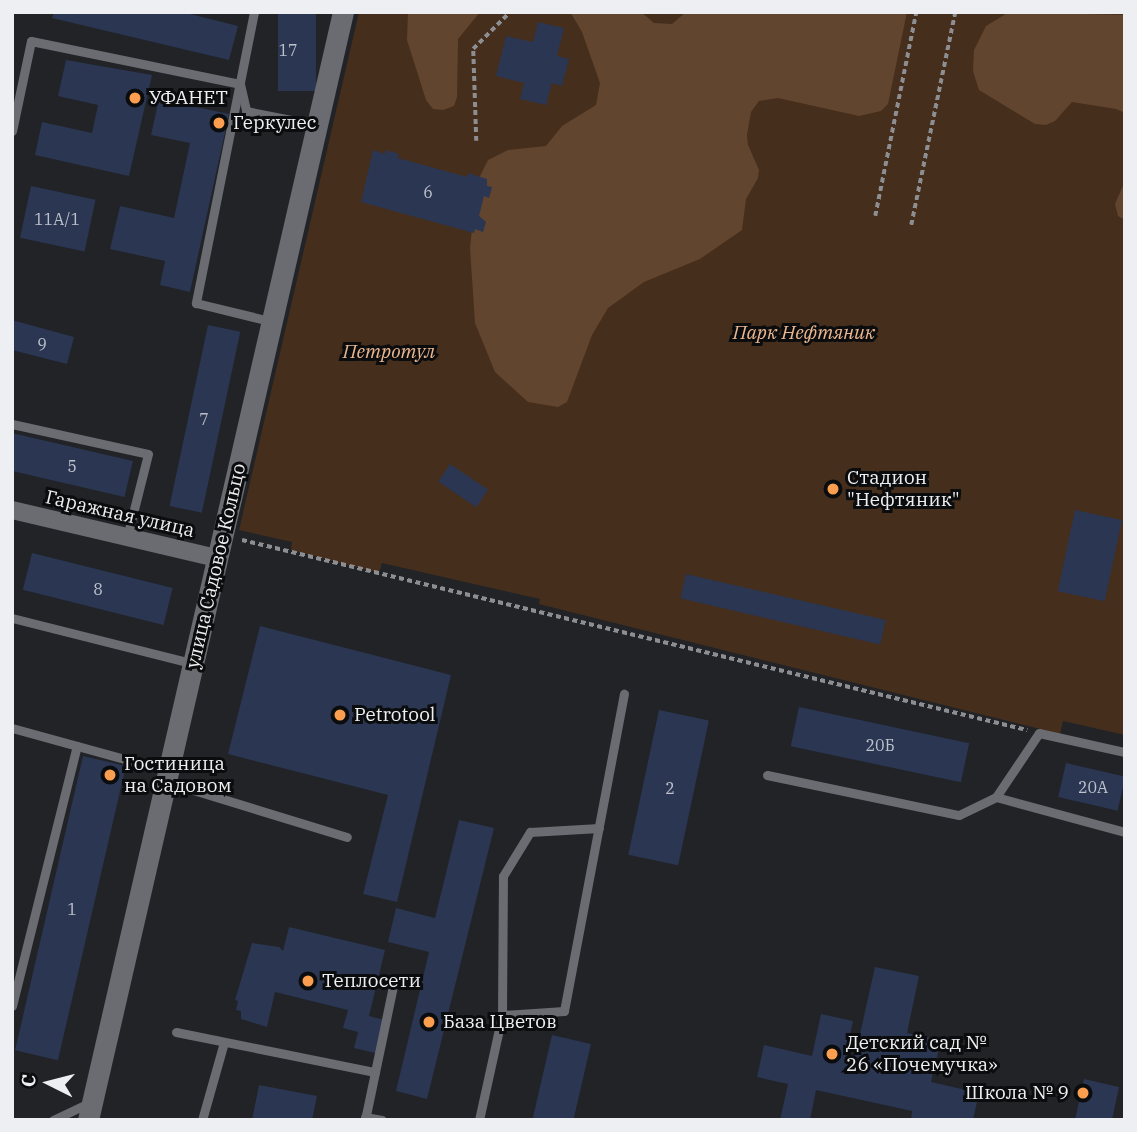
<!DOCTYPE html>
<html>
<head>
<meta charset="utf-8">
<style>
	body { margin:0 }
	#map { position:relative; width:1137px; height:1132px; overflow:hidden; background:#212327; font-family:"IBM Plex Serif",serif }
	div>[style] { position:absolute }
	[style*='--x'] { left:calc(var(--x)*1px); top:calc(var(--y)*1px); width:calc(var(--w)*1px); rotate:calc(var(--a)*1deg) }
	.green>* { inset:0; background:#462e1c }
	.forest>* { inset:0; background:#61452f }
	.building>* { inset:0; background:#2a3652; transform-origin:0 0 }
	.path>* { height:3.5px; margin-top:-1.75px; transform-origin:0; background:repeating-linear-gradient(90deg,#8d8e92 0 5px,transparent 0 8.5px) }
	.lane>* { height:9px; margin:-4.5px; padding:0 4.5px; transform-origin:4.5px; border-radius:4.5px; background:#6a6c71 }
	.street>* { height:18px; margin:-9px; padding:0 9px; transform-origin:9px; border-radius:9px; background:#6a6c71 }
	.secondary>* { height:21px; margin:-10.5px; padding:0 10.5px; transform-origin:10.5px; border-radius:10.5px; background:#6a6c71 }
	.dots>* { width:19px; height:19px; translate:-50% -50%; box-sizing:border-box; border:4px solid #0b0c0e; border-radius:50% }
	span { translate:-50% -50%; white-space:nowrap; text-align:center; line-height:1.15; -webkit-text-stroke:6px #0b0c0e; paint-order:stroke }
	.number-label { font-size:16px; color:#bdc1ca }
	.number-label span { -webkit-text-stroke-width:0 }
	.poi-label { font-size:19px; color:#eeeff2 }
	.left { translate:0 -50%; text-align:left }
	.right { translate:-100% -50%; text-align:right }
	.park-label { font-size:19px; color:#ecb78f; font-style:italic }
	.street-label { font-size:19px; color:#eeeff2 }
	.frame { position:absolute; inset:0; border:14px solid #eeeff2; pointer-events:none }
	.north { position:absolute; left:14px; top:1048px; width:70px; height:70px; -webkit-text-stroke:5px #0b0c0e; paint-order:stroke; rotate:276deg; font-size:19px; font-weight:700; line-height:28px; text-align:center; color:#eeeff2 }
	.north::after { content:''; display:block; margin:auto; width:24px; height:32px; background:#eeeff2; clip-path:polygon(50% 0,100% 100%,50% 72%,0 100%) }
</style>
</head>
<body>
<div id="map">
	<div class="green">
		<div style="clip-path:polygon(359px 12px,1125px 12px,1125px 735px,1063px 721px,1060px 734px,539px 604px,540px 599px,382px 563px,379px 573px,291px 550px,292px 542px,239px 530px)"></div>
	</div>
	<div class="forest">
		<div style="clip-path:polygon(408px 12px,480px 12px,458px 39px,457px 97px,454px 106px,443px 110px,433px 109px,426px 100px,407px 40px)"></div>
		<div style="clip-path:polygon(567px 12px,641px 12px,654px 23px,672px 24px,686px 12px,907px 12px,888px 104px,881px 111px,859px 116px,778px 98px,759px 101px,751px 112px,747px 135px,748px 145px,759px 170px,758px 178px,746px 199px,742px 230px,700px 259px,644px 282px,608px 308px,592px 335px,567px 402px,558px 407px,528px 402px,495px 372px,475px 323px,470px 248px,477px 182px,488px 160px,508px 150px,546px 146px,562px 126px,596px 105px,600px 83px,582px 32px,572px 15px)"></div>
		<div style="clip-path:polygon(1009px 12px,1125px 15px,1125px 113px,1116px 109px,1072px 102px,1055px 121px,1046px 125px,1035px 124px,979px 90px,973px 71px,974px 50px,986px 26px)"></div>
		<div style="clip-path:polygon(1125px 181px,1125px 220px,1118px 216px,1115px 204px)"></div>
	</div>
	<div class="building">
		<div style="clip-path:polygon(54px 12px,182px 12px,238px 26px,229px 60px,52px 18px)"></div>
		<div style="left:278px;top:12px;width:38px;height:79px"></div>
		<div style="clip-path:polygon(538px 22px,564px 28px,557px 56px,569px 59px,562px 86px,552px 83px,546px 105px,520px 99px,524px 83px,496px 76px,506px 36px,533px 42px)"></div>
		<div style="clip-path:polygon(66px 60px,152px 75px,129px 176px,35px 155px,42px 122px,92px 133px,98px 105px,58px 96px)"></div>
		<div style="clip-path:polygon(159px 99px,229px 114px,190px 292px,160px 285px,165px 261px,110px 249px,120px 206px,174px 218px,190px 143px,151px 135px)"></div>
		<div style="clip-path:polygon(373px 150px,385px 154px,386px 150px,399px 154px,398px 158px,467px 177px,468px 173px,487px 179px,487px 186px,492px 187px,489px 198px,484px 196px,479px 216px,486px 222px,483px 232px,475px 229px,474px 233px,361px 202px)"></div>
		<div style="left:31px;top:186px;width:66px;height:53px;rotate:12deg"></div>
		<div style="clip-path:polygon(12px 320px,74px 337px,67px 364px,12px 350px)"></div>
		<div style="left:208px;top:325px;width:33px;height:185px;rotate:12deg"></div>
		<div style="left:12px;top:433px;width:124px;height:37px;rotate:13deg"></div>
		<div style="left:450px;top:464px;width:46px;height:21px;rotate:34deg"></div>
		<div style="left:1075px;top:510px;width:48px;height:83px;rotate:12deg"></div>
		<div style="left:32px;top:553px;width:145px;height:38px;rotate:14deg"></div>
		<div style="left:686px;top:574px;width:205px;height:25px;rotate:13deg"></div>
		<div style="clip-path:polygon(260px 626px,451px 675px,397px 902px,363px 894px,388px 795px,228px 754px)"></div>
		<div style="left:799px;top:707px;width:174px;height:40px;rotate:12deg"></div>
		<div style="left:659px;top:710px;width:51px;height:148px;rotate:12deg"></div>
		<div style="left:83px;top:756px;width:44px;height:302px;rotate:13deg"></div>
		<div style="left:1066px;top:763px;width:61px;height:35px;rotate:13deg"></div>
		<div style="clip-path:polygon(459px 820px,494px 828px,427px 1099px,396px 1091px,429px 952px,388px 942px,396px 908px,435px 918px)"></div>
		<div style="clip-path:polygon(289px 927px,385px 950px,369px 1016px,388px 1021px,379px 1054px,354px 1048px,358px 1032px,343px 1028px,348px 1010px,275px 992px,267px 1027px,241px 1019px,241px 1011px,236px 1010px,238px 1001px,235px 1000px,252px 943px,279px 947px,283px 951px)"></div>
		<div style="clip-path:polygon(875px 967px,919px 976px,907px 1033px,941px 1040px,931px 1082px,979px 1093px,973px 1120px,911px 1120px,912px 1111px,816px 1090px,810px 1120px,780px 1120px,788px 1084px,757px 1077px,764px 1045px,812px 1056px,821px 1014px,853px 1021px,844px 1063px,853px 1065px)"></div>
		<div style="left:552px;top:1035px;width:40px;height:87px;rotate:13deg"></div>
		<div style="clip-path:polygon(1084px 1079px,1119px 1087px,1112px 1120px,1075px 1120px)"></div>
		<div style="clip-path:polygon(259px 1085px,317px 1096px,312px 1120px,252px 1120px)"></div>
	</div>
	<div class="path">
		<div style="--x:476;--y:141;--w:92;--a:-91.9"></div>
		<div style="--x:473;--y:49;--w:52;--a:-45"></div>
		<div style="--x:875;--y:216;--w:208;--a:-78.6"></div>
		<div style="--x:911;--y:225;--w:217;--a:-78.3"></div>
		<div style="--x:242;--y:540;--w:808;--a:13.61"></div>
	</div>
	<div class="lane">
		<div style="--x:254;--y:12;--w:297;--a:101.3"></div>
		<div style="--x:196;--y:303;--w:76;--a:13.7"></div>
		<div style="--x:12;--y:131;--w:92;--a:-78.1"></div>
		<div style="--x:31;--y:41;--w:213;--a:11.6"></div>
		<div style="--x:240;--y:84;--w:28;--a:77"></div>
		<div style="--x:246;--y:111;--w:72;--a:11.2"></div>
		<div style="--x:12;--y:424;--w:139;--a:12.4"></div>
		<div style="--x:148;--y:454;--w:86;--a:104.2"></div>
		<div style="--x:12;--y:618;--w:185;--a:14.1"></div>
		<div style="--x:12;--y:728;--w:162;--a:15.4"></div>
		<div style="--x:767;--y:775;--w:196;--a:11.8"></div>
		<div style="--x:959;--y:815;--w:41;--a:-25.9"></div>
		<div style="--x:996;--y:797;--w:77;--a:-56.1"></div>
		<div style="--x:1039;--y:733;--w:88;--a:12.5"></div>
		<div style="--x:167;--y:782;--w:188;--a:17"></div>
		<div style="--x:996;--y:797;--w:134;--a:15.2"></div>
		<div style="--x:12;--y:1006;--w:268;--a:-76"></div>
		<div style="--x:502;--y:1015;--w:62;--a:-3.7"></div>
		<div style="--x:564;--y:1011;--w:323;--a:-79.3"></div>
		<div style="--x:176;--y:1032;--w:203;--a:11.4"></div>
		<div style="--x:365;--y:1117;--w:17;--a:10"></div>
		<div style="--x:53;--y:1120;--w:42;--a:-25.3"></div>
		<div style="--x:202;--y:1120;--w:81;--a:-74.2"></div>
		<div style="--x:365;--y:1120;--w:137;--a:-78.2"></div>
		<div style="--x:479;--y:1120;--w:107;--a:-77.6"></div>
		<div style="--x:502;--y:1015;--w:139;--a:-89.6"></div>
		<div style="--x:503;--y:876;--w:52;--a:-58.5"></div>
		<div style="--x:530;--y:832;--w:69;--a:-3.3"></div>
	</div>
	<div class="street">
		<div style="--x:12;--y:510;--w:211;--a:13.2"></div>
	</div>
	<div class="secondary">
		<div style="--x:88;--y:1120;--w:1137;--a:-77.04"></div>
	</div>
	<div class="dots">
		<div style="left:135px;top:98px;background:#fb9e50"></div>
		<div style="left:219px;top:123px;background:#fb9e50"></div>
		<div style="left:833px;top:489px;background:#fb9e50"></div>
		<div style="left:340px;top:715px;background:#fb9e50"></div>
		<div style="left:110px;top:775px;background:#fb9e50"></div>
		<div style="left:308px;top:981px;background:#fb9e50"></div>
		<div style="left:429px;top:1022px;background:#fb9e50"></div>
		<div style="left:832px;top:1054px;background:#fb9e50"></div>
		<div style="left:1083px;top:1093px;background:#fb9e50"></div>
	</div>
	<div class="number-label">
		<span style="left:288px;top:50px">17</span>
		<span style="left:428px;top:192px">6</span>
		<span style="left:57px;top:219px">11А/1</span>
		<span style="left:42px;top:344px">9</span>
		<span style="left:204px;top:419px">7</span>
		<span style="left:72px;top:466px">5</span>
		<span style="left:98px;top:589px">8</span>
		<span style="left:880px;top:745px">20Б</span>
		<span style="left:1093px;top:787px">20А</span>
		<span style="left:670px;top:788px">2</span>
		<span style="left:72px;top:909px">1</span>
	</div>
	<div class="poi-label">
		<span class="left" style="left:149px;top:98px">УФАНЕТ</span>
		<span class="left" style="left:233px;top:123px">Геркулес</span>
		<span class="left" style="left:847px;top:489px">Стадион<br>"Нефтяник"</span>
		<span class="left" style="left:354px;top:715px">Petrotool</span>
		<span class="left" style="left:124px;top:775px">Гостиница<br>на Садовом</span>
		<span class="left" style="left:322px;top:981px">Теплосети</span>
		<span class="left" style="left:443px;top:1022px">База Цветов</span>
		<span class="left" style="left:846px;top:1054px">Детский сад №<br>26 «Почемучка»</span>
		<span class="right" style="left:1069px;top:1093px">Школа № 9</span>
	</div>
	<div class="park-label">
		<span style="left:804px;top:333px">Парк Нефтяник</span>
		<span style="left:389px;top:352px">Петротул</span>
	</div>
	<div class="street-label">
		<span style="left:120px;top:514px;rotate:13deg">Гаражная улица</span>
		<span style="left:216px;top:566px;rotate:-77deg">улица Садовое Кольцо</span>
	</div>
	<div class="frame"></div>
	<div class="north">С</div>
</div>
</body>
</html>
